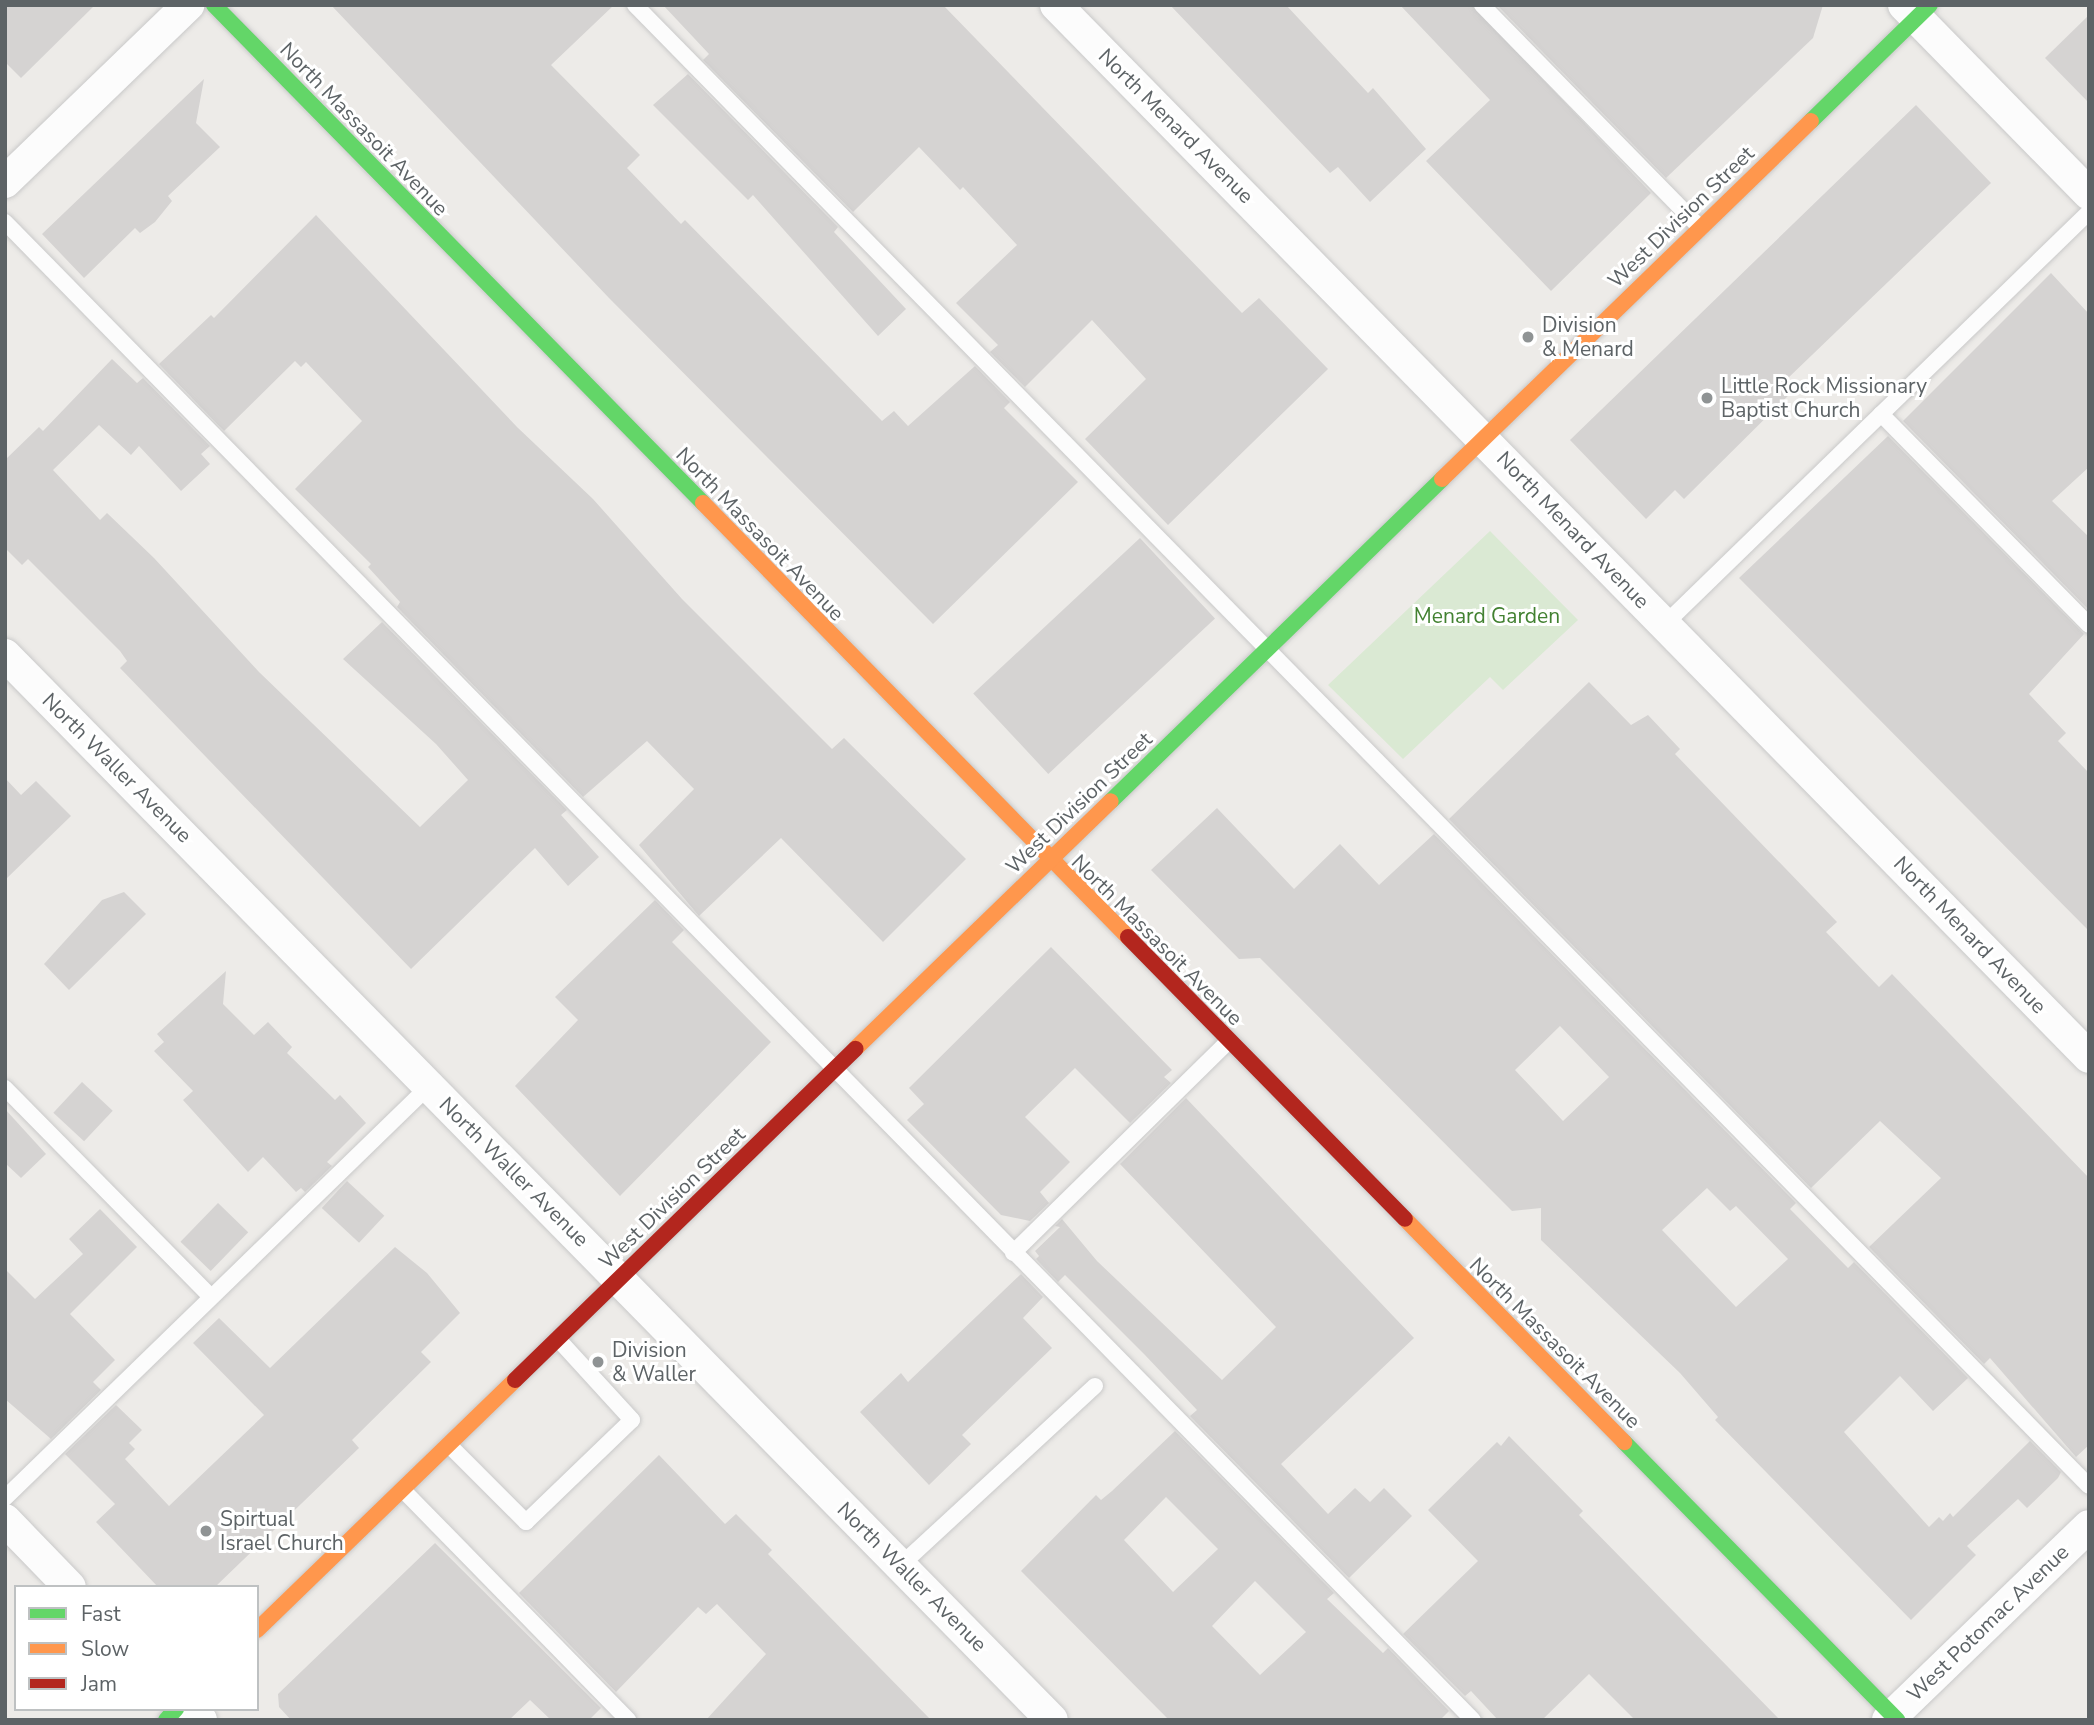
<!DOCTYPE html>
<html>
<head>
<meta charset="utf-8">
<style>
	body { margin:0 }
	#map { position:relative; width:2094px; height:1725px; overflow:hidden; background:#edebe8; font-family:"Nunito Sans",sans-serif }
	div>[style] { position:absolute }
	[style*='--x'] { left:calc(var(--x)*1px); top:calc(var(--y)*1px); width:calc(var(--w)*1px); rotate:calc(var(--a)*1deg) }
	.green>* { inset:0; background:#dae9d3 }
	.building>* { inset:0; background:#d5d3d2; transform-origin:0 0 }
	.roads { filter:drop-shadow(0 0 2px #c9c9c9) drop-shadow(0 0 2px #c9c9c9) }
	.lane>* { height:16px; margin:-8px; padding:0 8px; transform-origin:8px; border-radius:8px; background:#fcfcfc }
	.street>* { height:32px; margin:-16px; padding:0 16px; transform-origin:16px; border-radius:16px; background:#fcfcfc }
	.fast>* { height:16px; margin:-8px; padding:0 8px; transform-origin:8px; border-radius:8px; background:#63d668 }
	.slow>* { height:16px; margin:-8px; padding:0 8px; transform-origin:8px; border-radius:8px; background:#ff974d }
	.jam>* { height:16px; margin:-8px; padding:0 8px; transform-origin:8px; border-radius:8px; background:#b3261e }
	.dots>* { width:19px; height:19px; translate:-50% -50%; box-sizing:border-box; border:4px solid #fff; border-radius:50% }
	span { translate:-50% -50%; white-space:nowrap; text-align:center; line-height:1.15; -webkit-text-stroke:6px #fff; paint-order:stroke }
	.street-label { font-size:21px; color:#5d6366 }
	.poi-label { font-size:21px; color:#5d6366 }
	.left { translate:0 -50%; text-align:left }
	.park-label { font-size:21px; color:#428131 }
	.frame { position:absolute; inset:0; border:7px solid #5d6366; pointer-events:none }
	.legend { position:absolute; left:14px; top:1585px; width:245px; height:126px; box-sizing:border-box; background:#fff; border:2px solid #bec1c2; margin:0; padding:9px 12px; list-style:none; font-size:21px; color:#5d6366 }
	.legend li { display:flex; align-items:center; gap:14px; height:35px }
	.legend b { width:35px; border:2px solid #bec1c2 }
</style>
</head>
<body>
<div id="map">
	<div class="green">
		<div style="clip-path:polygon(1490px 531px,1578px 620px,1503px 690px,1490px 677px,1403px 759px,1328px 685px)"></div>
	</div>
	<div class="building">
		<div style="clip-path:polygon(5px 5px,95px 5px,21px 78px,5px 62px)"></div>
		<div style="clip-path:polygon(331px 5px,614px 5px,551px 65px,640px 155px,627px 168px,681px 224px,685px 220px,882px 421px,894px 411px,908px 426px,975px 366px,1010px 402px,1004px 408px,1078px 482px,933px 624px,609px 298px)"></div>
		<div style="clip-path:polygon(663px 5px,943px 5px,1242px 313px,1259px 298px,1328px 369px,1168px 525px,1085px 439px,1146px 379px,1092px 320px,1025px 387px,990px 352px,998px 345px,956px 303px,1017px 245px,963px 187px,960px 190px,919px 147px,853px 212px,703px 60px,709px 54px)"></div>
		<div style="clip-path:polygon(1170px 5px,1286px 5px,1368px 93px,1373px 88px,1426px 149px,1370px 202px,1338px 167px,1330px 173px)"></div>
		<div style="clip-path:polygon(1400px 5px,1472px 5px,1651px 193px,1551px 291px,1426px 161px,1490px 100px)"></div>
		<div style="clip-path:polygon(1497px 5px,1823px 5px,1813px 38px,1666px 178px)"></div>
		<div style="clip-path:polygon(2089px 15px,2089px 103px,2045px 58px)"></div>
		<div style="clip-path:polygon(688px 74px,838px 227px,834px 232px,906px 309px,878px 336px,753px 195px,748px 200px,653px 105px)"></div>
		<div style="clip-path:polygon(204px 79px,196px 123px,220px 147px,168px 196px,172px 201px,155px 222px,140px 233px,135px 228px,84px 278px,42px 234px)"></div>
		<div style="clip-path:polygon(1916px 105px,1991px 183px,1786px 380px,1795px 389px,1684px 499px,1675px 490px,1646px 519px,1570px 440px)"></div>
		<div style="clip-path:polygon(316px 215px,517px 427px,593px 499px,682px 599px,832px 749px,844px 738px,966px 859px,883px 942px,781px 838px,699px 916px,639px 845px,694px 789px,647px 741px,583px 797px,397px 607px,400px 602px,368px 567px,371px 564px,295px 489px,362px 421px,306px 362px,301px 367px,295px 361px,224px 431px,159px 364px,211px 315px,214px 318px)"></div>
		<div style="clip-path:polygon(2051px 273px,2089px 314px,2089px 467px,2052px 501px,2089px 537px,2089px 610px,1903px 421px)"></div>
		<div style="clip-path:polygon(112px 359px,137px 383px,143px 378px,210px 446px,201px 454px,210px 464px,181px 491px,139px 446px,131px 455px,99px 425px,53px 470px,100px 520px,107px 513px,154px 558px,259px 672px,420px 827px,468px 780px,436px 744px,343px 659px,382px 622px,567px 810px,561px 815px,599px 857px,568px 886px,535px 848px,411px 969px,120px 668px,127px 661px,120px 651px,28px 559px,22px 565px,5px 548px,5px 460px,39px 427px,43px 431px)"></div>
		<div style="clip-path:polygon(1888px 436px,2084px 634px,2029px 694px,2066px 733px,2058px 741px,2089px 773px,2089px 931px,1739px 578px)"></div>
		<div style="left:1140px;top:538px;width:110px;height:228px;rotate:47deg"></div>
		<div style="clip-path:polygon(1589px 682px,1631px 725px,1648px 715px,1680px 749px,1675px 754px,1837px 922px,1826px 932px,1879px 987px,1892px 974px,2089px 1178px,2089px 1445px,2076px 1457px,1990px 1358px,1984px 1364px,1869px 1247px,1941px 1178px,1880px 1121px,1811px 1188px,1449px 819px)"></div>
		<div style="clip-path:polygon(5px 778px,21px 795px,36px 781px,71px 816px,5px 880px)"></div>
		<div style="clip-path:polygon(evenodd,1217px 808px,1294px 889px,1340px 844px,1379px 885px,1434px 834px,1796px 1203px,1790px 1209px,1848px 1268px,1854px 1262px,1968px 1378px,1933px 1411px,1900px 1376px,1844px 1432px,1929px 1527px,1939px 1517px,1943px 1521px,1950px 1513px,1953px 1517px,2030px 1441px,2061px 1472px,2058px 1478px,2027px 1508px,2018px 1499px,1967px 1546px,1976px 1555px,1911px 1620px,1715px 1420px,1718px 1417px,1680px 1373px,1541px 1240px,1541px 1208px,1512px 1211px,1260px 958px,1239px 959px,1151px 870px,1217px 808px,1560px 1026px,1609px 1077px,1563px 1121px,1515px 1070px,1560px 1026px,1217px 808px,1707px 1188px,1730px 1211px,1736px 1206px,1788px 1259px,1736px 1307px,1662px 1230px,1707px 1188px)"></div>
		<div style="clip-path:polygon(124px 892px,146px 914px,69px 990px,44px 964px,102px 900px)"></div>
		<div style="clip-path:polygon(655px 900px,684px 930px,672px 942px,771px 1042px,620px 1196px,515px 1086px,578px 1020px,555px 997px)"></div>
		<div style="clip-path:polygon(1051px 947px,1172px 1070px,1164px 1077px,1171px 1083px,1130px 1123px,1075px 1068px,1025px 1117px,1070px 1162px,1040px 1192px,1049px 1203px,1030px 1221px,1001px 1215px,907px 1120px,924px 1104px,909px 1088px)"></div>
		<div style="clip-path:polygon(226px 971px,223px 1004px,254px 1035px,268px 1022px,292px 1047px,287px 1053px,335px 1100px,340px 1095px,366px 1123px,327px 1162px,332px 1166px,305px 1192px,301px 1188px,296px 1192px,263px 1157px,248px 1172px,183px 1100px,193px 1091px,154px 1051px,164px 1042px,157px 1034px)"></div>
		<div style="left:82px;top:1082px;width:42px;height:42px;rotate:43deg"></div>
		<div style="clip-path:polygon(1186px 1098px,1414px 1338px,1281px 1464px,1328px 1514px,1355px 1488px,1370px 1502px,1384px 1488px,1412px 1516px,1349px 1578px,1190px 1416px,1197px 1410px,1145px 1355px,1065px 1275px,1058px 1282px,1036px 1259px,1039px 1256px,1035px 1251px,1060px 1227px,1055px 1226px,1062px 1219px,1097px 1261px,1222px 1380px,1276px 1327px,1120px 1164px)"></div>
		<div style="clip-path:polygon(5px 1109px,46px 1154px,21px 1178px,5px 1163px)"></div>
		<div style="left:347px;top:1181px;width:51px;height:37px;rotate:43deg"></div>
		<div style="left:218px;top:1203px;width:42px;height:54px;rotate:44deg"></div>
		<div style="clip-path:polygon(100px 1209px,137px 1247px,70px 1314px,115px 1360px,93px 1382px,101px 1390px,51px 1439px,5px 1399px,5px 1269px,35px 1299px,83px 1254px,69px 1239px)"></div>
		<div style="clip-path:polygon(395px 1247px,427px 1273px,460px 1313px,421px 1352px,431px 1362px,352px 1440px,359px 1448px,215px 1587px,158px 1587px,96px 1522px,115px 1504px,65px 1454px,116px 1405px,142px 1430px,129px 1443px,135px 1449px,125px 1459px,169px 1506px,264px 1415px,193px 1343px,219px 1318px,270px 1368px)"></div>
		<div style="clip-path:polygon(1021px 1274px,1043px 1297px,1023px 1318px,1052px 1348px,962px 1435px,971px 1444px,929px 1485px,860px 1412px,901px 1373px,908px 1382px)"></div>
		<div style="clip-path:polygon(evenodd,1175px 1431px,1334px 1593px,1327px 1599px,1383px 1653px,1388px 1648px,1449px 1711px,1440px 1720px,1169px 1720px,1021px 1571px,1096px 1495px,1101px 1500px,1112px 1491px,1175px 1431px,1166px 1497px,1218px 1549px,1173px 1592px,1124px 1540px,1166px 1497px,1175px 1431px,1255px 1581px,1306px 1632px,1260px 1675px,1212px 1626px,1255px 1581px)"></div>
		<div style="clip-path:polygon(1509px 1436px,1583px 1511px,1579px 1515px,1780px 1720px,1635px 1720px,1589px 1674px,1542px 1720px,1498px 1720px,1471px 1691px,1465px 1696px,1403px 1634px,1478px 1561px,1428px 1510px,1497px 1442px,1501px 1446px)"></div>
		<div style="clip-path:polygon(659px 1455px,725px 1524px,736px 1514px,772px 1550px,768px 1554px,931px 1720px,706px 1720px,766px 1654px,717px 1604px,706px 1614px,698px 1607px,616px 1692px,519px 1593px)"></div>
		<div style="clip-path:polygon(435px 1543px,601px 1708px,589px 1720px,551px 1720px,530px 1700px,509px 1720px,291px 1720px,279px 1707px,278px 1694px)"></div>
	</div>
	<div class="roads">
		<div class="lane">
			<div style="--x:635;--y:5;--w:2075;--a:45.53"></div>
			<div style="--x:1482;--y:5;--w:312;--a:45.6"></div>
			<div style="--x:5;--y:222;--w:2097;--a:45.58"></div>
			<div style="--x:1881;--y:414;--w:296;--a:45.4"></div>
			<div style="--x:1665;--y:624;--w:591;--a:-44.18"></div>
			<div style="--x:5;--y:1088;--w:293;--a:45.4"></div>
			<div style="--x:1013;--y:1253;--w:301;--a:-44.5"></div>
			<div style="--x:449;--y:1445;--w:109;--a:45"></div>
			<div style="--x:526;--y:1522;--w:147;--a:-43.9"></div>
			<div style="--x:632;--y:1420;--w:110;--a:-132.4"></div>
			<div style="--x:403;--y:1490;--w:322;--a:45.6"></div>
			<div style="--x:5;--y:1498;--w:591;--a:-44.18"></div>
			<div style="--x:901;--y:1565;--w:264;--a:-42.7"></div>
		</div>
		<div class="street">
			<div style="--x:1056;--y:5;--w:1474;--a:45.52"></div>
			<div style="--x:1904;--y:5;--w:264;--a:45.6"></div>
			<div style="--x:5;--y:182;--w:255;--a:-44"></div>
			<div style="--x:5;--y:655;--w:1493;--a:45.49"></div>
			<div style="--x:5;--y:1520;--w:93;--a:45.9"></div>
			<div style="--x:191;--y:1709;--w:15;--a:48"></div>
			<div style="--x:1888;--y:1720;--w:279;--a:-44"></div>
		</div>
		<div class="fast">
			<div style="--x:214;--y:5;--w:698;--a:45.52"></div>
			<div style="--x:1811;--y:121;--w:166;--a:-44.3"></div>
			<div style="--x:1111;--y:801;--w:462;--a:-44.2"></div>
			<div style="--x:1624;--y:1442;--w:390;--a:45.5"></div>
			<div style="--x:166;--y:1720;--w:15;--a:-48"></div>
		</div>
		<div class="slow">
			<div style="--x:1442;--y:479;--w:514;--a:-44.13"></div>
			<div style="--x:703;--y:503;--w:607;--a:45.6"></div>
			<div style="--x:855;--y:1049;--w:356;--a:-44.1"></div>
			<div style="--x:1405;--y:1219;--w:313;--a:45.5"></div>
			<div style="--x:257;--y:1630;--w:359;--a:-44.1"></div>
		</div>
		<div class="jam">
			<div style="--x:1128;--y:937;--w:395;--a:45.5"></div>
			<div style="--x:515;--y:1380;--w:475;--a:-44.2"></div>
		</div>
	</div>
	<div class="dots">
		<div style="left:1528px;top:337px;background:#8f9394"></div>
		<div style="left:1707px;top:398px;background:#8f9394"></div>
		<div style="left:598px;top:1362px;background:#8f9394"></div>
		<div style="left:206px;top:1531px;background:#8f9394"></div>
	</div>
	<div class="street-label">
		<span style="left:1176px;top:126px;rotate:45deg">North Menard Avenue</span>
		<span style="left:364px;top:129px;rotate:46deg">North Massasoit Avenue</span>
		<span style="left:1681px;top:217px;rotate:-44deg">West Division Street</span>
		<span style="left:1573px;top:530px;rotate:46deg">North Menard Avenue</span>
		<span style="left:760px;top:534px;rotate:46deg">North Massasoit Avenue</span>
		<span style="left:117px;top:768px;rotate:45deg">North Waller Avenue</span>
		<span style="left:1079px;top:803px;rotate:-44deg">West Division Street</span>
		<span style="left:1970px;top:935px;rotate:46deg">North Menard Avenue</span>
		<span style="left:1157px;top:940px;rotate:45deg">North Massasoit Avenue</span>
		<span style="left:514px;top:1172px;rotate:45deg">North Waller Avenue</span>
		<span style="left:672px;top:1198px;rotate:-44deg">West Division Street</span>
		<span style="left:1555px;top:1343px;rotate:45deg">North Massasoit Avenue</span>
		<span style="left:912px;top:1577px;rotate:45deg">North Waller Avenue</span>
		<span style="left:1988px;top:1623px;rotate:-44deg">West Potomac Avenue</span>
	</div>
	<div class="poi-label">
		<span class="left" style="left:1542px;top:337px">Division<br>&amp; Menard</span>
		<span class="left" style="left:1721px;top:398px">Little Rock Missionary<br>Baptist Church</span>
		<span class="left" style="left:612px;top:1362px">Division<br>&amp; Waller</span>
		<span class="left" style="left:220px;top:1531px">Spirtual<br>Israel Church</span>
	</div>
	<div class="park-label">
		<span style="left:1487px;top:616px">Menard Garden</span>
	</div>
	<div class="frame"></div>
	<ul class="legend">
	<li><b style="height:9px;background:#63d668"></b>Fast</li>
	<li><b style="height:9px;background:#ff974d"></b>Slow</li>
	<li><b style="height:9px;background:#b3261e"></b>Jam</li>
	</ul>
</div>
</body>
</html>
